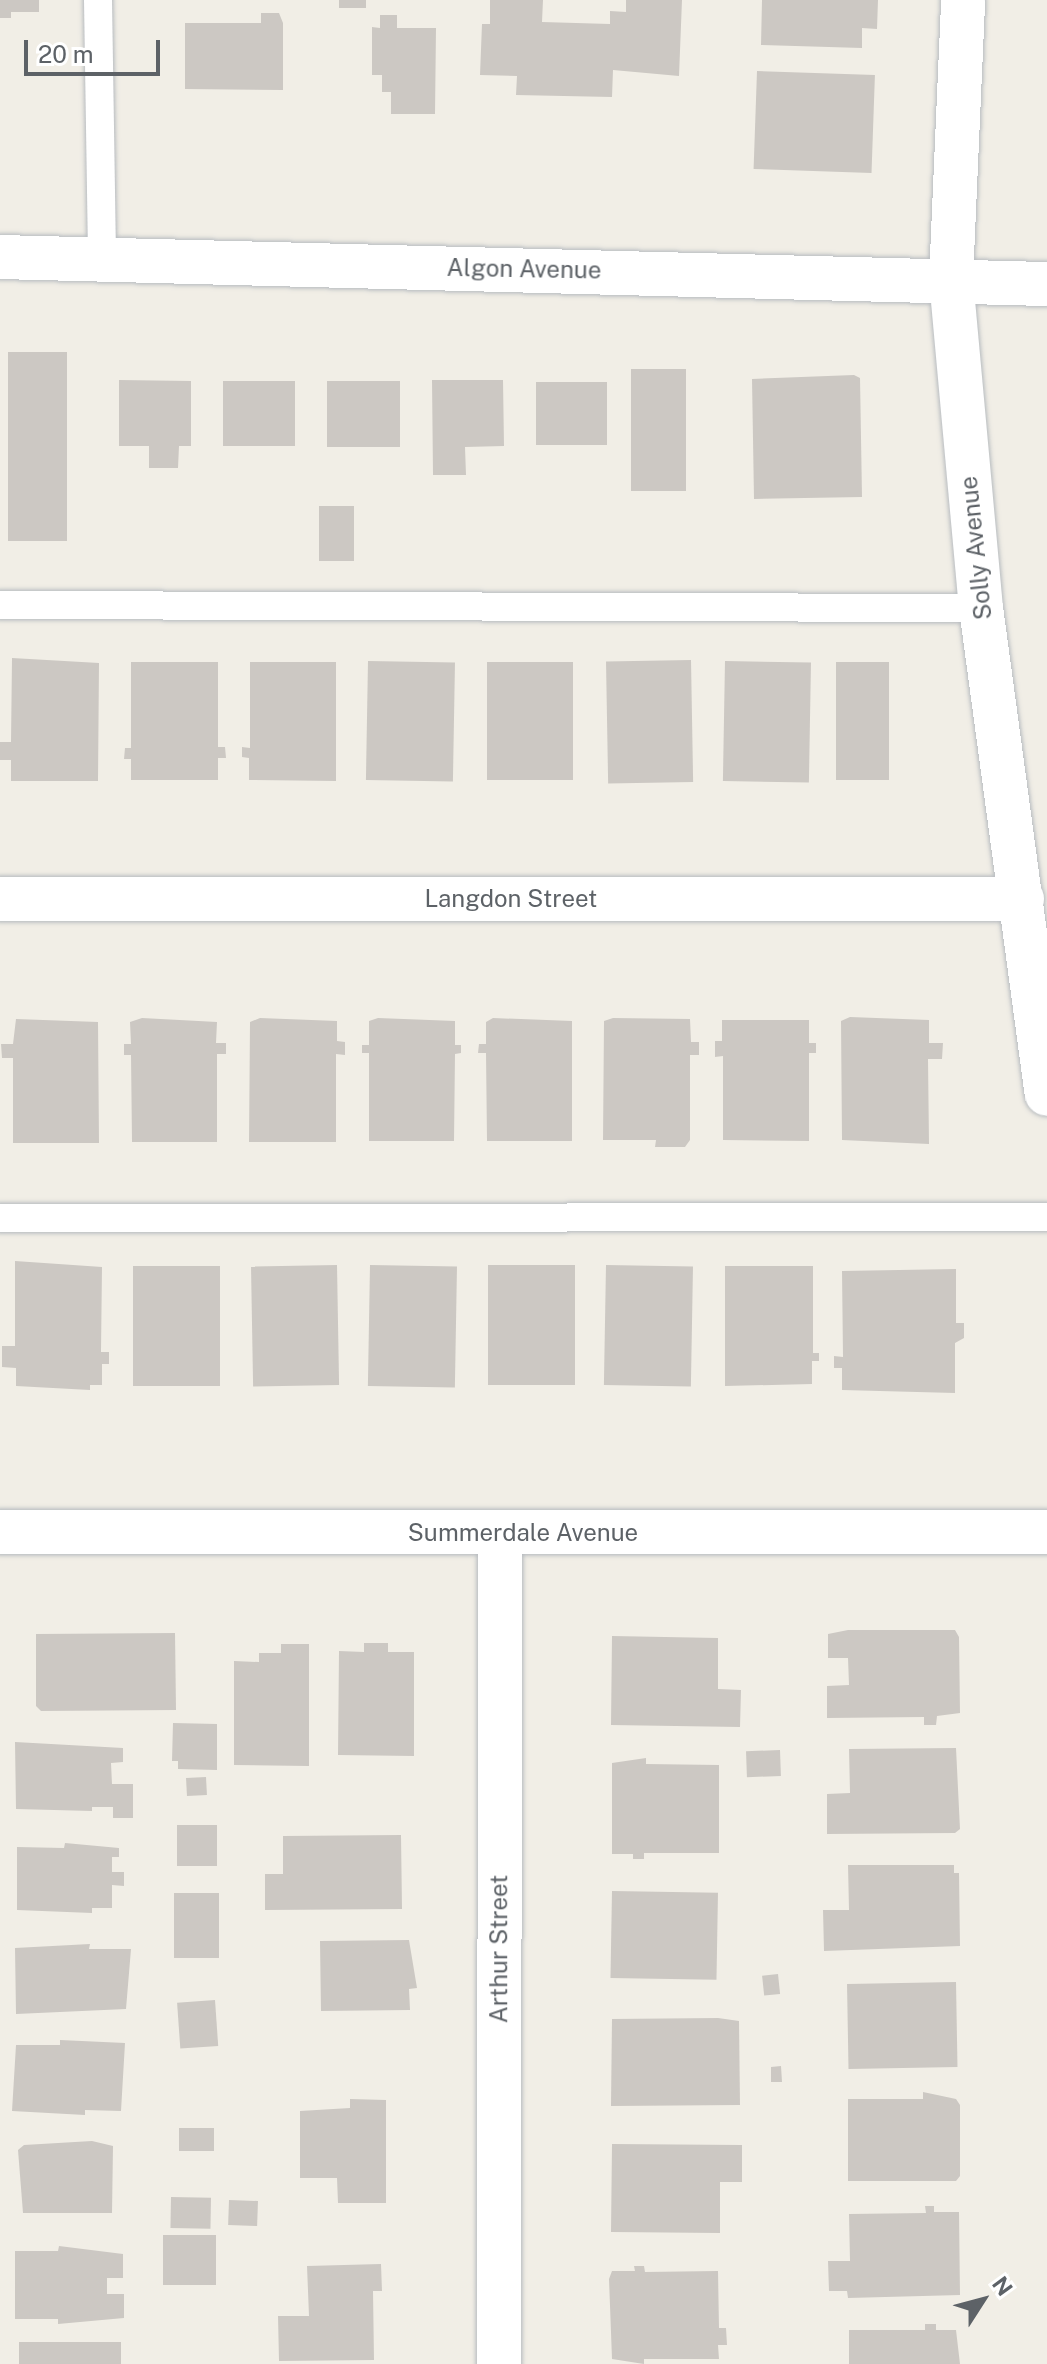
<!DOCTYPE html>
<html>
<head>
<meta charset="utf-8">
<style>
	body { margin:0 }
	#map { position:relative; width:1047px; height:2364px; overflow:hidden; background:#f1eee6; font-family:"Public Sans",sans-serif }
	div>[style] { position:absolute }
	[style*='--x'] { left:calc(var(--x)*1px); top:calc(var(--y)*1px); width:calc(var(--w)*1px); rotate:calc(var(--a)*1deg) }
	.building>* { inset:0; background:#ccc8c3; transform-origin:0 0 }
	.roads { filter:drop-shadow(0 0 2px #b8bcc0) drop-shadow(0 0 2px #b8bcc0) }
	.service>* { height:28px; margin:-14px; padding:0 14px; transform-origin:14px; border-radius:14px; background:#fff }
	.minor>* { height:44px; margin:-22px; padding:0 22px; transform-origin:22px; border-radius:22px; background:#fff }
	.tertiary>* { height:44px; margin:-22px; padding:0 22px; transform-origin:22px; border-radius:22px; background:#fff }
	span { translate:-50% -50%; white-space:nowrap; text-align:center; line-height:1.15; -webkit-text-stroke:6px #fff; paint-order:stroke }
	.street-label { font-size:24px; color:#5d6267 }
	.north { position:absolute; left:943px; top:2260px; width:80px; height:80px; -webkit-text-stroke:6px #fff; paint-order:stroke; rotate:54deg; font-size:22px; font-weight:700; line-height:32px; text-align:center; color:#5d6267 }
	.north::after { content:''; display:block; margin:auto; width:28px; height:36px; background:#5d6267; clip-path:polygon(50% 0,100% 100%,50% 72%,0 100%) }
	.scale { position:absolute; left:24px; top:40px; width:136px; height:36px; box-sizing:border-box; border:4px solid #5d6267; border-top:0; padding-left:10px; font-size:24px; line-height:28px; white-space:nowrap; color:#5d6267; -webkit-text-stroke:6px #fff; paint-order:stroke }
</style>
</head>
<body>
<div id="map">
	<div class="building">
		<div style="clip-path:polygon(0 0,39px 0,39px 12px,11px 12px,11px 18px,0 18px)"></div>
		<div style="left:339px;top:0;width:27px;height:8px"></div>
		<div style="clip-path:polygon(490px 0,543px 0,542px 22px,610px 24px,610px 11px,626px 12px,626px 0,682px 0,679px 76px,613px 70px,612px 97px,516px 95px,517px 76px,480px 75px,482px 24px,490px 24px)"></div>
		<div style="clip-path:polygon(762px 0,878px 0,877px 29px,862px 28px,862px 48px,761px 45px)"></div>
		<div style="clip-path:polygon(261px 13px,279px 13px,283px 23px,283px 90px,185px 89px,185px 23px,261px 23px)"></div>
		<div style="clip-path:polygon(380px 15px,397px 15px,397px 28px,436px 28px,435px 114px,391px 114px,391px 92px,382px 92px,382px 75px,372px 75px,372px 27px,380px 28px)"></div>
		<div style="left:757px;top:71px;width:118px;height:98px;rotate:2deg"></div>
		<div style="left:8px;top:352px;width:59px;height:189px"></div>
		<div style="left:631px;top:369px;width:55px;height:122px"></div>
		<div style="clip-path:polygon(854px 375px,860px 378px,862px 497px,754px 499px,752px 379px)"></div>
		<div style="clip-path:polygon(119px 380px,191px 381px,191px 446px,179px 446px,178px 468px,149px 468px,149px 446px,119px 446px)"></div>
		<div style="clip-path:polygon(432px 380px,503px 380px,504px 446px,465px 447px,466px 475px,433px 475px)"></div>
		<div style="left:223px;top:381px;width:72px;height:65px"></div>
		<div style="left:327px;top:381px;width:73px;height:66px"></div>
		<div style="left:536px;top:382px;width:71px;height:63px"></div>
		<div style="left:319px;top:506px;width:35px;height:55px"></div>
		<div style="clip-path:polygon(12px 658px,99px 663px,98px 781px,11px 781px,11px 760px,0 760px,0 742px,11px 742px)"></div>
		<div style="left:691px;top:660px;width:122px;height:85px;rotate:89deg"></div>
		<div style="left:368px;top:661px;width:87px;height:119px;rotate:1deg"></div>
		<div style="left:725px;top:661px;width:86px;height:120px;rotate:1deg"></div>
		<div style="clip-path:polygon(131px 662px,218px 662px,218px 747px,225px 747px,226px 758px,218px 758px,218px 780px,131px 780px,131px 759px,124px 759px,125px 748px,131px 748px)"></div>
		<div style="clip-path:polygon(250px 662px,336px 662px,336px 781px,249px 780px,249px 758px,242px 757px,242px 747px,250px 748px)"></div>
		<div style="left:487px;top:662px;width:86px;height:118px"></div>
		<div style="left:836px;top:662px;width:53px;height:118px"></div>
		<div style="clip-path:polygon(850px 1017px,929px 1020px,929px 1043px,943px 1043px,942px 1059px,928px 1059px,929px 1144px,842px 1140px,841px 1021px)"></div>
		<div style="clip-path:polygon(142px 1018px,217px 1022px,216px 1043px,226px 1043px,226px 1054px,217px 1054px,217px 1142px,132px 1142px,131px 1055px,124px 1055px,124px 1044px,131px 1044px,130px 1022px)"></div>
		<div style="clip-path:polygon(260px 1018px,337px 1021px,337px 1041px,345px 1042px,345px 1055px,336px 1054px,336px 1142px,249px 1142px,250px 1022px)"></div>
		<div style="clip-path:polygon(378px 1018px,455px 1021px,455px 1045px,461px 1045px,461px 1053px,455px 1054px,454px 1141px,369px 1141px,369px 1053px,362px 1053px,362px 1045px,369px 1045px,369px 1021px)"></div>
		<div style="clip-path:polygon(493px 1018px,572px 1021px,572px 1141px,487px 1141px,486px 1053px,478px 1053px,479px 1044px,486px 1044px,486px 1022px)"></div>
		<div style="clip-path:polygon(613px 1018px,690px 1019px,691px 1042px,699px 1042px,699px 1055px,690px 1055px,690px 1140px,685px 1147px,655px 1147px,656px 1140px,603px 1140px,604px 1021px)"></div>
		<div style="clip-path:polygon(16px 1019px,98px 1022px,99px 1143px,13px 1143px,13px 1058px,2px 1058px,1px 1044px,13px 1044px)"></div>
		<div style="clip-path:polygon(722px 1020px,809px 1020px,809px 1043px,816px 1043px,816px 1053px,809px 1053px,809px 1141px,723px 1140px,723px 1056px,715px 1057px,715px 1041px,722px 1041px)"></div>
		<div style="clip-path:polygon(15px 1261px,102px 1267px,101px 1352px,109px 1352px,109px 1364px,102px 1364px,102px 1385px,90px 1385px,90px 1390px,16px 1386px,16px 1368px,2px 1367px,2px 1346px,15px 1346px)"></div>
		<div style="left:337px;top:1265px;width:120px;height:86px;rotate:89deg"></div>
		<div style="left:370px;top:1265px;width:87px;height:121px;rotate:1deg"></div>
		<div style="left:575px;top:1265px;width:120px;height:87px;rotate:90deg"></div>
		<div style="left:606px;top:1265px;width:87px;height:120px;rotate:1deg"></div>
		<div style="left:133px;top:1266px;width:87px;height:120px"></div>
		<div style="clip-path:polygon(725px 1266px,813px 1266px,813px 1353px,819px 1353px,819px 1361px,812px 1361px,812px 1384px,725px 1386px)"></div>
		<div style="clip-path:polygon(956px 1269px,956px 1323px,964px 1323px,964px 1338px,955px 1343px,955px 1393px,842px 1390px,842px 1368px,834px 1368px,834px 1356px,843px 1357px,842px 1271px)"></div>
		<div style="clip-path:polygon(848px 1630px,955px 1630px,959px 1637px,960px 1713px,937px 1716px,936px 1725px,924px 1725px,924px 1717px,827px 1718px,827px 1686px,849px 1685px,848px 1658px,828px 1658px,828px 1634px)"></div>
		<div style="clip-path:polygon(175px 1633px,176px 1710px,41px 1711px,36px 1706px,36px 1634px)"></div>
		<div style="clip-path:polygon(612px 1636px,718px 1638px,718px 1689px,741px 1690px,740px 1727px,611px 1725px)"></div>
		<div style="clip-path:polygon(364px 1643px,388px 1643px,388px 1652px,414px 1652px,414px 1756px,338px 1755px,339px 1651px,364px 1652px)"></div>
		<div style="clip-path:polygon(281px 1644px,309px 1644px,309px 1766px,234px 1765px,234px 1661px,259px 1662px,259px 1653px,281px 1653px)"></div>
		<div style="clip-path:polygon(173px 1723px,217px 1724px,217px 1770px,178px 1769px,178px 1761px,172px 1761px)"></div>
		<div style="clip-path:polygon(15px 1742px,123px 1748px,123px 1762px,111px 1763px,112px 1784px,133px 1784px,133px 1818px,113px 1818px,113px 1807px,92px 1807px,92px 1811px,16px 1809px)"></div>
		<div style="clip-path:polygon(956px 1748px,960px 1829px,955px 1833px,827px 1834px,827px 1794px,850px 1793px,849px 1749px)"></div>
		<div style="left:780px;top:1750px;width:26px;height:34px;rotate:88deg"></div>
		<div style="clip-path:polygon(646px 1758px,646px 1764px,719px 1765px,719px 1853px,644px 1853px,644px 1859px,633px 1859px,633px 1854px,612px 1854px,612px 1763px)"></div>
		<div style="left:206px;top:1777px;width:18px;height:20px;rotate:87deg"></div>
		<div style="left:217px;top:1825px;width:41px;height:40px;rotate:90deg"></div>
		<div style="clip-path:polygon(401px 1835px,402px 1909px,265px 1910px,265px 1874px,283px 1874px,283px 1836px)"></div>
		<div style="clip-path:polygon(65px 1843px,119px 1848px,119px 1857px,112px 1857px,112px 1872px,124px 1872px,124px 1886px,112px 1885px,112px 1908px,92px 1908px,92px 1913px,17px 1910px,17px 1847px,64px 1848px)"></div>
		<div style="clip-path:polygon(848px 1865px,954px 1865px,954px 1873px,959px 1873px,960px 1946px,824px 1951px,823px 1910px,849px 1910px)"></div>
		<div style="left:612px;top:1891px;width:106px;height:87px;rotate:1deg"></div>
		<div style="left:174px;top:1893px;width:45px;height:65px"></div>
		<div style="clip-path:polygon(409px 1940px,417px 1988px,409px 1989px,410px 2010px,321px 2011px,320px 1941px)"></div>
		<div style="clip-path:polygon(90px 1944px,89px 1949px,131px 1949px,126px 2009px,16px 2014px,15px 1948px)"></div>
		<div style="left:778px;top:1974px;width:20px;height:16px;rotate:84deg"></div>
		<div style="left:956px;top:1982px;width:85px;height:109px;rotate:89deg"></div>
		<div style="left:215px;top:2000px;width:46px;height:38px;rotate:86deg"></div>
		<div style="clip-path:polygon(718px 2018px,739px 2021px,740px 2105px,611px 2106px,612px 2019px)"></div>
		<div style="clip-path:polygon(60px 2040px,125px 2043px,121px 2111px,85px 2110px,85px 2115px,12px 2111px,16px 2045px,60px 2045px)"></div>
		<div style="clip-path:polygon(781px 2066px,782px 2082px,771px 2082px,771px 2067px)"></div>
		<div style="clip-path:polygon(923px 2092px,956px 2099px,960px 2105px,960px 2176px,956px 2181px,848px 2181px,848px 2099px,923px 2099px)"></div>
		<div style="clip-path:polygon(350px 2099px,386px 2100px,386px 2203px,338px 2203px,337px 2178px,300px 2178px,300px 2111px,350px 2108px)"></div>
		<div style="left:179px;top:2128px;width:35px;height:23px"></div>
		<div style="clip-path:polygon(92px 2141px,113px 2146px,112px 2213px,23px 2213px,18px 2150px,24px 2145px)"></div>
		<div style="clip-path:polygon(612px 2144px,742px 2145px,742px 2182px,720px 2182px,720px 2233px,611px 2232px)"></div>
		<div style="left:171px;top:2197px;width:40px;height:31px;rotate:1deg"></div>
		<div style="left:229px;top:2200px;width:29px;height:25px;rotate:2deg"></div>
		<div style="clip-path:polygon(925px 2206px,934px 2206px,934px 2212px,959px 2212px,960px 2295px,848px 2298px,847px 2291px,829px 2291px,828px 2261px,850px 2261px,849px 2214px,926px 2213px)"></div>
		<div style="left:163px;top:2235px;width:53px;height:50px"></div>
		<div style="clip-path:polygon(59px 2246px,123px 2254px,123px 2278px,107px 2278px,107px 2294px,124px 2294px,124px 2318px,58px 2324px,58px 2319px,15px 2319px,15px 2251px,58px 2251px)"></div>
		<div style="clip-path:polygon(381px 2264px,382px 2291px,373px 2291px,374px 2360px,279px 2361px,278px 2316px,309px 2316px,307px 2266px)"></div>
		<div style="clip-path:polygon(634px 2266px,644px 2266px,645px 2272px,718px 2271px,719px 2328px,726px 2328px,727px 2345px,718px 2345px,719px 2359px,644px 2359px,644px 2364px,612px 2359px,609px 2279px,612px 2271px,635px 2271px)"></div>
		<div style="clip-path:polygon(925px 2324px,936px 2324px,936px 2330px,956px 2330px,960px 2364px,849px 2364px,849px 2330px,925px 2330px)"></div>
		<div style="left:19px;top:2342px;width:102px;height:22px"></div>
	</div>
	<div class="roads">
		<div class="service">
			<div style="--x:98;--y:0;--w:259;--a:89.1"></div>
			<div style="--x:0;--y:605;--w:981;--a:0.18"></div>
			<div style="--x:0;--y:1218;--w:1047;--a:-0.05"></div>
		</div>
		<div class="minor">
			<div style="--x:951;--y:279;--w:279;--a:-87.5"></div>
			<div style="--x:0;--y:899;--w:1022;--a:0"></div>
			<div style="--x:499;--y:2364;--w:830;--a:-89.93"></div>
		</div>
		<div class="tertiary">
			<div style="--x:0;--y:257;--w:1047;--a:1.48"></div>
			<div style="--x:951;--y:279;--w:330;--a:84.8"></div>
			<div style="--x:981;--y:608;--w:490;--a:82.3"></div>
			<div style="--x:0;--y:1532;--w:1047;--a:0"></div>
		</div>
	</div>
	<div class="street-label">
		<span style="left:524px;top:269px;rotate:1deg">Algon Avenue</span>
		<span style="left:976px;top:548px;rotate:-96deg">Solly Avenue</span>
		<span style="left:511px;top:899px">Langdon Street</span>
		<span style="left:523px;top:1533px">Summerdale Avenue</span>
		<span style="left:499px;top:1949px;rotate:-90deg">Arthur Street</span>
	</div>
	<div class="north">N</div>
	<div class="scale">20 m</div>
</div>
</body>
</html>
